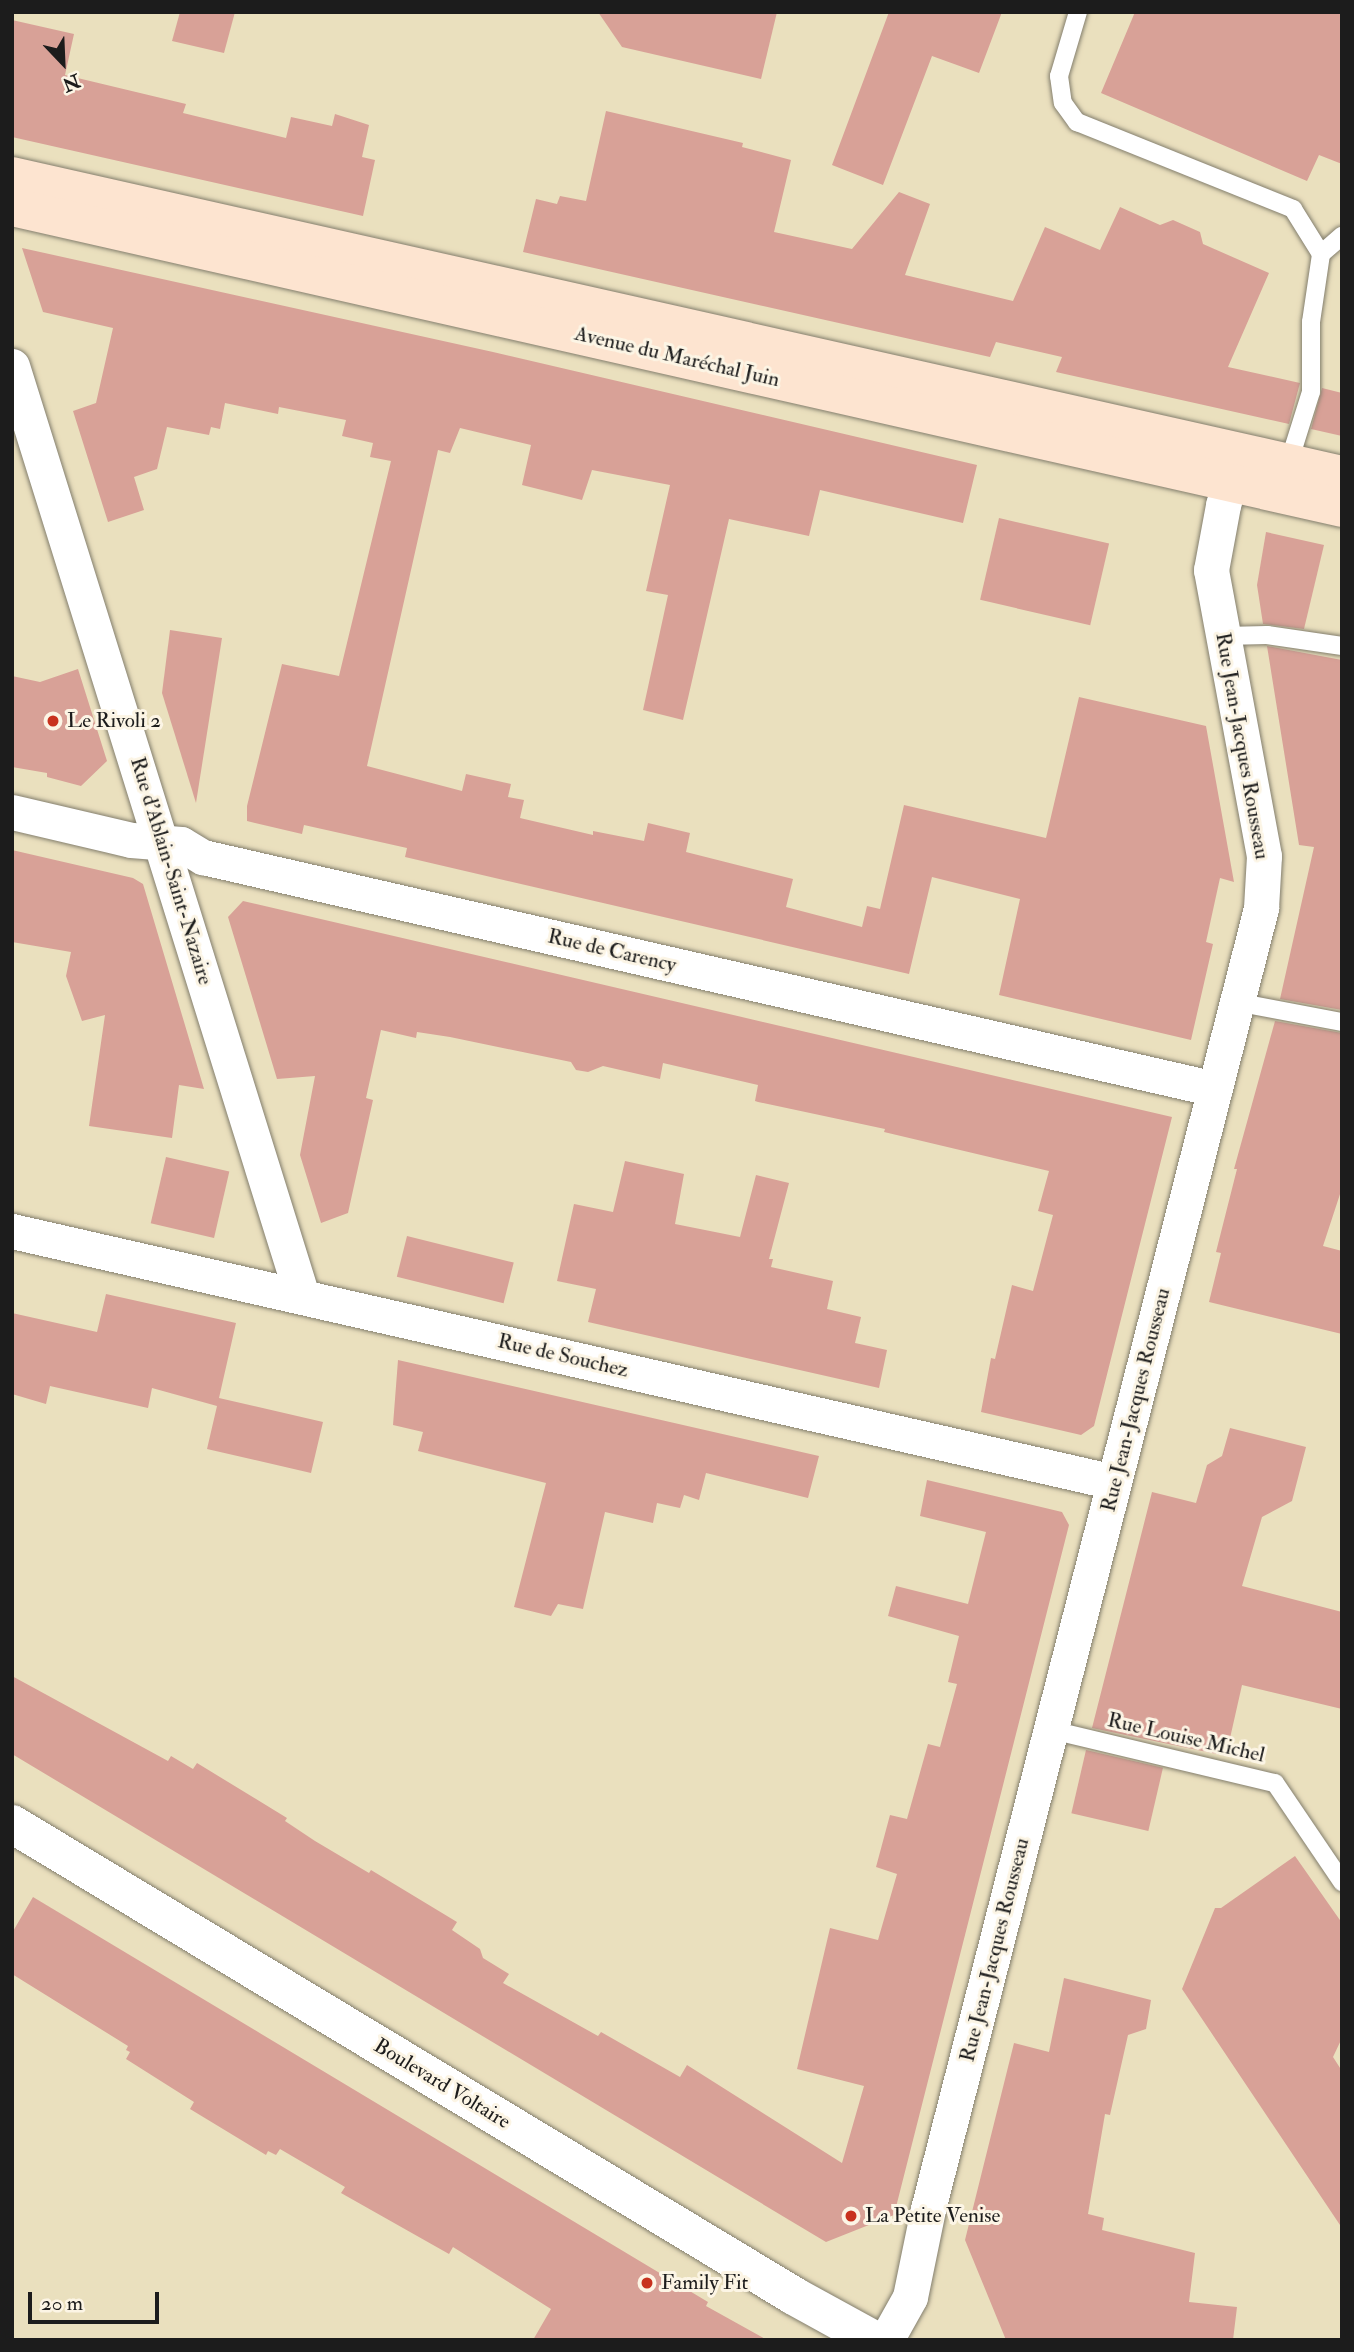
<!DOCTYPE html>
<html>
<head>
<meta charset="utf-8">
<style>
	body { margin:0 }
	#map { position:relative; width:1354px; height:2352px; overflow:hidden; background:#eae0be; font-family:"IM FELL Double Pica",serif }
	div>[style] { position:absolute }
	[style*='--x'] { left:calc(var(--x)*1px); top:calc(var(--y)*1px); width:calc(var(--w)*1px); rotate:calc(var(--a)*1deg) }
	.building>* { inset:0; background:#d8a197; transform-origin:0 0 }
	.roads { filter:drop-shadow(0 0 2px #837e6d) drop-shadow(0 0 2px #837e6d) }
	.service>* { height:18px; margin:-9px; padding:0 9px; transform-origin:9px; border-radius:9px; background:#fff }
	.minor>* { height:35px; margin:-17.5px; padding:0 17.5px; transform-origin:17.5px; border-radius:17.5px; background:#fff }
	.tertiary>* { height:38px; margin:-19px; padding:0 19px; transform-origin:19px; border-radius:19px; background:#fff }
	.secondary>* { height:38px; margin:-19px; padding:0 19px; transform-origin:19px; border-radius:19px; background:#fde4d0 }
	.dots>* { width:19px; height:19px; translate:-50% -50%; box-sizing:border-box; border:4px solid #fcf5e5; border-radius:50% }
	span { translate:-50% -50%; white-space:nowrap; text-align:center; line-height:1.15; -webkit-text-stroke:6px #fcf5e5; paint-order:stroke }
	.street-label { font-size:21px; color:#1c1c1c }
	.poi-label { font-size:21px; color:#1c1c1c }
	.left { translate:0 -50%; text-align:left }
	.frame { position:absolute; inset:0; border:14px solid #1c1c1c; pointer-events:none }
	.north { position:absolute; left:28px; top:28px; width:70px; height:70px; -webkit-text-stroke:5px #fcf5e5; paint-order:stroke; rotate:157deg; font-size:19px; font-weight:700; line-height:28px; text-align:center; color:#1c1c1c }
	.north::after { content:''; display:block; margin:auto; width:24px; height:32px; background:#1c1c1c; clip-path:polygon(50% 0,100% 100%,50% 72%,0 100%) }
	.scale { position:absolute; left:28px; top:2292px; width:131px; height:32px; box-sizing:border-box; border:4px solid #1c1c1c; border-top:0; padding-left:9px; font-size:21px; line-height:24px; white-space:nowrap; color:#1c1c1c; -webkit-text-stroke:5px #fcf5e5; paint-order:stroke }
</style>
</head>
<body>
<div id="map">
	<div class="building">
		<div style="clip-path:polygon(180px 12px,235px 12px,224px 53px,172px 41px)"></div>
		<div style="clip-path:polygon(598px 12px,777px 12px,761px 79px,622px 47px)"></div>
		<div style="clip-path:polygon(889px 12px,1002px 12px,979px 73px,932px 56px,883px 185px,832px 165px)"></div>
		<div style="clip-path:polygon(1135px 12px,1342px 12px,1342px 164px,1319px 155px,1307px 181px,1101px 93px)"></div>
		<div style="clip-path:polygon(12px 20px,74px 34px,65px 75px,186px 104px,183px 113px,286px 138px,291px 117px,332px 126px,335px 114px,369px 125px,362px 157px,375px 160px,363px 216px,12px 137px)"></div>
		<div style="clip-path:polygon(606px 111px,743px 143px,742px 147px,791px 160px,774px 232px,852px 249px,899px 192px,930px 204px,905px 275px,1013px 301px,1045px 227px,1100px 250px,1120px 207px,1160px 225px,1173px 220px,1200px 232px,1203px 244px,1269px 273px,1228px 367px,1300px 383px,1289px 424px,1056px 372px,1062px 357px,996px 342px,990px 357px,523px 252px,536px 199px,557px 204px,560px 196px,586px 201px)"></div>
		<div style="clip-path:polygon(22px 248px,493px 352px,977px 465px,963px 523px,820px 490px,809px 536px,729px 519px,683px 720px,643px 710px,668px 595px,646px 591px,670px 485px,592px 470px,582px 500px,522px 485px,531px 445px,460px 428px,450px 453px,438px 450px,367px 766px,462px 791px,466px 774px,511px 784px,508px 797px,524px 800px,520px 818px,593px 835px,593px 831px,644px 841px,648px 823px,690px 833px,686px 852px,793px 879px,786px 907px,862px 927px,867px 906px,880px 909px,904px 805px,1046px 838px,1079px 697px,1206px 726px,1234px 882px,1220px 878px,1206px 942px,1213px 944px,1191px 1040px,999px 995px,1020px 899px,932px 877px,909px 974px,405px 857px,407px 848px,304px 825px,302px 834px,247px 821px,247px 806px,282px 664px,339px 676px,391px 461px,370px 457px,373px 443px,342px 436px,346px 420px,279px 407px,278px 414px,225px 403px,220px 429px,211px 427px,209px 435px,167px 427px,157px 469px,134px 477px,144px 510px,108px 522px,73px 411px,96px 403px,113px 328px,43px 312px)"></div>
		<div style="clip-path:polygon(1322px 388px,1342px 393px,1342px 436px,1311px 429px)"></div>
		<div style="left:999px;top:518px;width:113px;height:84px;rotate:13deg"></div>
		<div style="clip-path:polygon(1266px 532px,1324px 545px,1304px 629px,1263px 624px,1257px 585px)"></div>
		<div style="clip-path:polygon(170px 630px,222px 638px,196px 803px,162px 693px)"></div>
		<div style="clip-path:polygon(1267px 646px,1342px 660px,1342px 1010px,1280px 999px,1314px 847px,1299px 845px)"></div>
		<div style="clip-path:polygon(78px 669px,107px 761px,81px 786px,47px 777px,47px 773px,12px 767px,12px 676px,40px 682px)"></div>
		<div style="clip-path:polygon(12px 850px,133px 878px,143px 884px,204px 1089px,179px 1085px,172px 1138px,89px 1126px,105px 1015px,82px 1021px,66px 976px,71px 952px,12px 942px)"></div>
		<div style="clip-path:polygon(243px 901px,1172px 1117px,1094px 1426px,1081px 1435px,981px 1412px,991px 1358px,995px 1359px,1012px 1285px,1033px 1291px,1053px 1215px,1038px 1211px,1049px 1171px,884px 1132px,885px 1129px,758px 1102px,755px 1101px,758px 1085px,663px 1063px,660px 1079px,603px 1066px,588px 1072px,576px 1070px,571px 1062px,450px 1037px,417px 1032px,416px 1038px,381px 1030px,366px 1098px,373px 1100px,348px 1213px,321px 1223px,300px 1155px,315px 1076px,277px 1079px,228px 917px)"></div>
		<div style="clip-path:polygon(1275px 1021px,1342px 1033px,1342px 1188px,1323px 1246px,1342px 1251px,1342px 1334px,1209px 1302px,1221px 1253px,1216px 1252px,1237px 1169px,1234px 1169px)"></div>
		<div style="left:166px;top:1157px;width:65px;height:68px;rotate:13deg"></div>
		<div style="clip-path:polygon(625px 1161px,684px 1174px,675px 1224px,740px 1237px,756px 1175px,789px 1183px,769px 1259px,773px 1259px,771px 1267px,833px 1281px,827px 1309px,861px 1317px,855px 1343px,887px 1350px,879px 1388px,588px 1322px,596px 1289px,557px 1281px,574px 1204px,613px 1212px)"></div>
		<div style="left:407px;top:1236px;width:110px;height:42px;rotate:14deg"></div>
		<div style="clip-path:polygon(106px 1294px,236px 1323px,219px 1398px,323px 1422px,311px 1473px,207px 1449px,217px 1406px,152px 1388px,148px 1408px,50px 1386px,46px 1404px,12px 1394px,12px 1313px,97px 1332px)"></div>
		<div style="clip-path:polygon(398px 1360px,819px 1456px,808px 1498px,706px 1473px,699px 1500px,684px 1495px,680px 1508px,657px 1503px,653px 1523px,605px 1512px,583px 1609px,558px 1604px,551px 1616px,514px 1607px,546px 1483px,418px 1451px,423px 1432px,393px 1425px)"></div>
		<div style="clip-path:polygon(1230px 1428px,1306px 1447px,1292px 1501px,1262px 1517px,1242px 1586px,1342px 1612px,1342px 1709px,1242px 1685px,1226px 1756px,1092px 1728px,1152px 1492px,1196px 1503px,1207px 1465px,1222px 1456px)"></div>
		<div style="clip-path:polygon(927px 1480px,1062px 1512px,1069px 1525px,894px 2215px,826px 2242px,12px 1754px,12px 1676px,168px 1761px,171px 1756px,193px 1769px,197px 1763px,287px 1818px,285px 1821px,315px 1841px,369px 1873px,371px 1870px,457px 1922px,452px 1930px,480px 1949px,483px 1958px,509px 1974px,503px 1983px,598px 2036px,601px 2032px,680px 2077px,687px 2065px,842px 2163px,864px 2086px,797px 2069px,830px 1928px,878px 1940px,897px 1874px,876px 1867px,890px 1815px,907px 1819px,928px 1744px,940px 1747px,957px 1684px,948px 1682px,959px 1636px,888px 1616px,896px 1586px,968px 1604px,986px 1532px,920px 1516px)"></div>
		<div style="left:1086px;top:1750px;width:79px;height:65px;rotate:13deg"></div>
		<div style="clip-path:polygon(1295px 1856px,1342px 1923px,1342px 2038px,1333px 2057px,1342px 2071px,1342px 2228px,1182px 1989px,1215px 1908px,1221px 1908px)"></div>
		<div style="clip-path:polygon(33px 1897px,708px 2302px,706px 2306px,767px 2340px,533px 2340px,551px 2309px,453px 2247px,449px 2254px,341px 2193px,345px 2187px,280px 2149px,276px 2155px,268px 2151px,266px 2155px,190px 2109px,194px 2102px,126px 2059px,130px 2052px,126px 2050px,128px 2046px,12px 1974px,12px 1933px)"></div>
		<div style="clip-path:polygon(1064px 1978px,1151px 2000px,1146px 2029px,1128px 2035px,1110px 2115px,1105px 2114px,1088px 2214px,1104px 2218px,1102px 2230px,1195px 2253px,1189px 2302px,1237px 2307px,1233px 2340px,1006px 2340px,965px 2240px,1014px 2043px,1049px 2052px)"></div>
	</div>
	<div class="roads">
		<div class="service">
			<div style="--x:1078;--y:12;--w:67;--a:106.5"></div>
			<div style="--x:1059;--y:76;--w:27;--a:82"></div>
			<div style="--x:1063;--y:103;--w:24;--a:54"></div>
			<div style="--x:1077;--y:122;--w:233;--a:21.9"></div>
			<div style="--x:1293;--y:209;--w:53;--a:58.1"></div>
			<div style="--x:1289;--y:462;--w:73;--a:-72.6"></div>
			<div style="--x:1311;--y:392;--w:70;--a:-90"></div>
			<div style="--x:1311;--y:322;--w:69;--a:-81.6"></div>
			<div style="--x:1321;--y:254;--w:28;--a:-41"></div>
			<div style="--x:1224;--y:636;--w:43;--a:-1.3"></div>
			<div style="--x:1267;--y:635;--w:76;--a:8.3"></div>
			<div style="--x:1236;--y:1002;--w:108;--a:10.7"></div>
			<div style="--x:1052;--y:1730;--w:229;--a:13.4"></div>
			<div style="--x:1275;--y:1783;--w:120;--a:55.9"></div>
		</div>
		<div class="minor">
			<div style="--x:12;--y:366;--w:974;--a:72.68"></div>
			<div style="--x:12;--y:812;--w:122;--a:13.2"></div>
			<div style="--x:131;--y:840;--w:50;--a:4.6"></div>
			<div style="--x:181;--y:844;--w:26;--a:31"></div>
			<div style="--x:203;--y:857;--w:1038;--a:12.91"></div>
			<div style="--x:12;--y:1231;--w:1130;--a:12.83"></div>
			<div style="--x:886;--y:2340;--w:49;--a:-60.8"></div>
			<div style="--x:910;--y:2297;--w:90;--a:-78.4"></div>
			<div style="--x:928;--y:2209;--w:1343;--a:-75.64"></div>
			<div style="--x:1261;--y:908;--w:52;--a:-86.7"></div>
			<div style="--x:1264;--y:856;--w:291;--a:-100.5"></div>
			<div style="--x:1211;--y:570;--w:66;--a:-79.5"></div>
			<div style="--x:1223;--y:505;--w:51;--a:-73"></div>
		</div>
		<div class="tertiary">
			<div style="--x:12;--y:1824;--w:913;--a:31.11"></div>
			<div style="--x:794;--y:2296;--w:91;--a:28.8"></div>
		</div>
		<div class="secondary">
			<div style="--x:12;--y:176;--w:1363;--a:12.67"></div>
			<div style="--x:12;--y:207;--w:1364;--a:12.75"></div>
		</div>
	</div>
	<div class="dots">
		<div style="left:53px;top:721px;background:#c8321e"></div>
		<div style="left:851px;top:2216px;background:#c8321e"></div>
		<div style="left:647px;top:2283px;background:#c8321e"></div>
	</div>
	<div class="street-label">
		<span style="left:677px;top:357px;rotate:13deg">Avenue du Maréchal Juin</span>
		<span style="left:1242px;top:746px;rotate:80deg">Rue Jean-Jacques Rousseau</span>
		<span style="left:171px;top:871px;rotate:73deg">Rue d'Ablain-Saint-Nazaire</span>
		<span style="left:612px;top:951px;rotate:13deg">Rue de Carency</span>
		<span style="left:563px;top:1356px;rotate:13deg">Rue de Souchez</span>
		<span style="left:1136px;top:1400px;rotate:-76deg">Rue Jean-Jacques Rousseau</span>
		<span style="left:1186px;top:1738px;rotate:13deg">Rue Louise Michel</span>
		<span style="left:995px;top:1950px;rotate:-76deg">Rue Jean-Jacques Rousseau</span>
		<span style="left:442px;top:2084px;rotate:31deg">Boulevard Voltaire</span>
	</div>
	<div class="poi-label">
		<span class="left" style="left:67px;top:721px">Le Rivoli 2</span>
		<span class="left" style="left:865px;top:2216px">La Petite Venise</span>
		<span class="left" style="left:661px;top:2283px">Family Fit</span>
	</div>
	<div class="frame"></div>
	<div class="north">N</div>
	<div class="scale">20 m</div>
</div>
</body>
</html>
